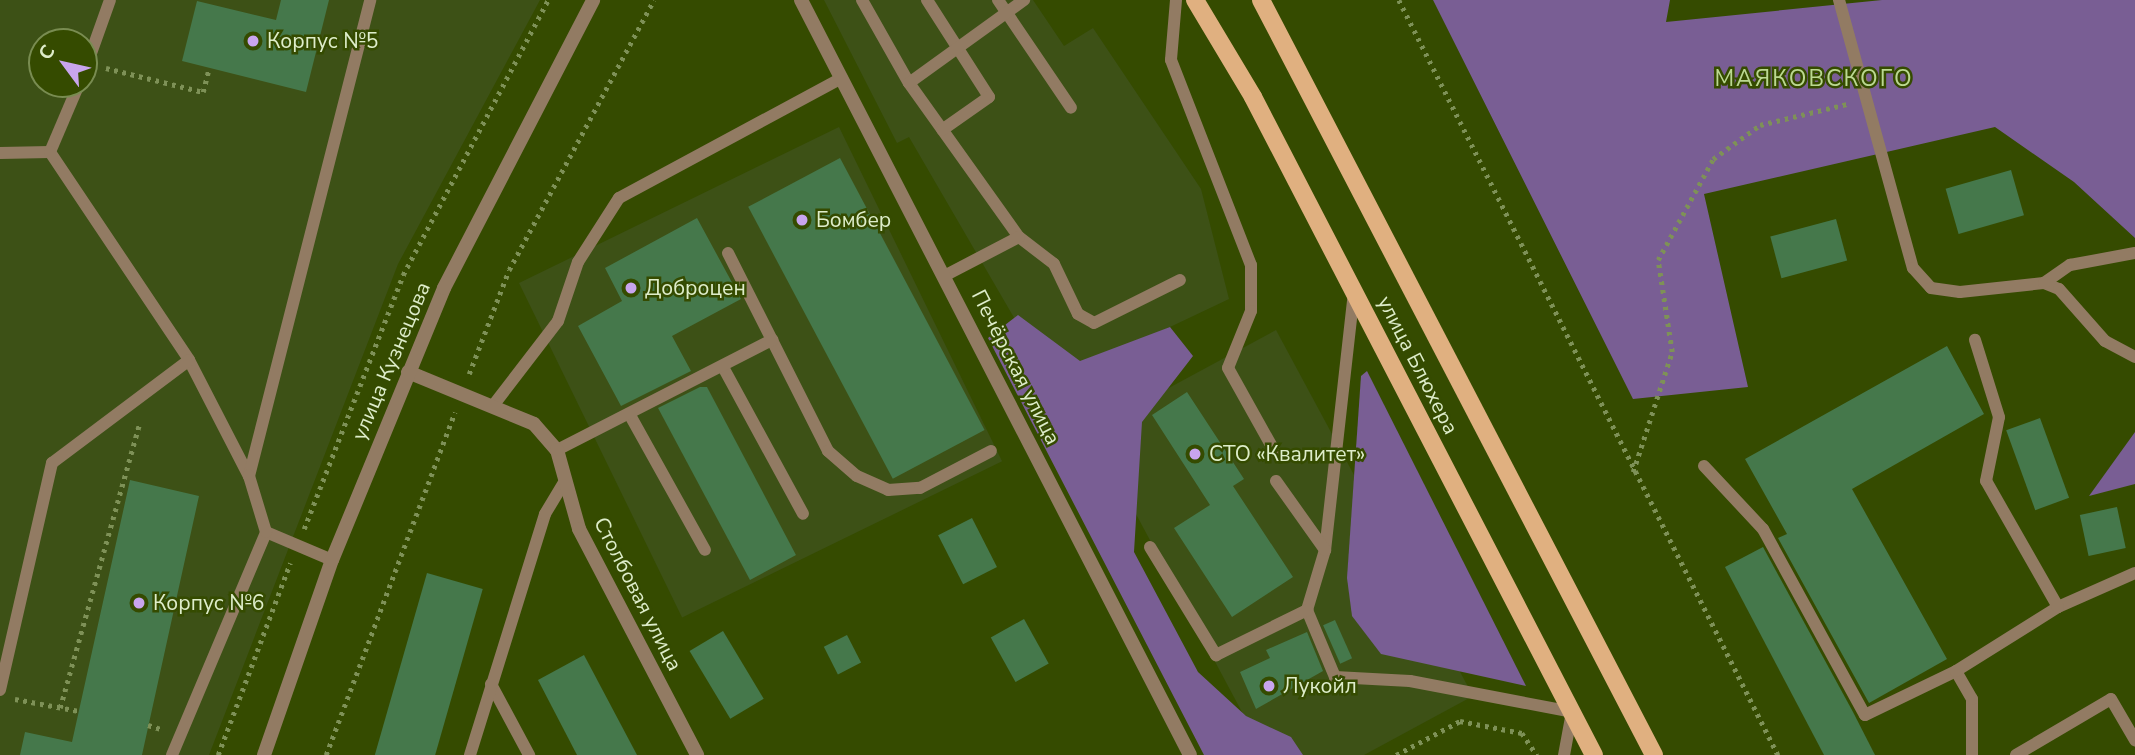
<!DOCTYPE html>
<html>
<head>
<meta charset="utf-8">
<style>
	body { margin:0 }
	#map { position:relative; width:2135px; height:755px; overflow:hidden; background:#354b00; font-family:"Nunito Sans",sans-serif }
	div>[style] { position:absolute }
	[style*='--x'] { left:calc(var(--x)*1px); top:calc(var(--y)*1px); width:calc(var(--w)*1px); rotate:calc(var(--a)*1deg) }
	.built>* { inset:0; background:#3d5116; transform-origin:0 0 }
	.green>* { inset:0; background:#795e94 }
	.building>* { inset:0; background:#45784b; transform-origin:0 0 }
	.path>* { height:4.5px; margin-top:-2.25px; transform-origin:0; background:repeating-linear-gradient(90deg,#7e9157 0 3.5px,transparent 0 8.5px) }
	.service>* { height:12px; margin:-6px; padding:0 6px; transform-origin:6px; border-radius:6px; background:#927b63 }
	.minor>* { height:14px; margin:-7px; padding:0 7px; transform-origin:7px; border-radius:7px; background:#927b63 }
	.tertiary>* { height:14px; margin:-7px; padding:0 7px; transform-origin:7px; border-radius:7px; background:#927b63 }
	.primary>* { height:18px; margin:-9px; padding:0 9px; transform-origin:9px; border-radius:9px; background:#e0b080 }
	.dots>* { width:19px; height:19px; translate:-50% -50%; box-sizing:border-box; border:4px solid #354b00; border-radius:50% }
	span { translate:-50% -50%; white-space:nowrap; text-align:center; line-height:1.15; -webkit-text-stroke:5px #354b00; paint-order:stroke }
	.poi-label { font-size:21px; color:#deedca }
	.left { translate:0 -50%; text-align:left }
	.street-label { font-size:21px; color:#deedca }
	.neighbourhood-label { font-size:23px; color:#bbd891; letter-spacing:2px }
	.north { position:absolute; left:28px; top:28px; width:70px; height:70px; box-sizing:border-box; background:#354b00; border:2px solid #798c51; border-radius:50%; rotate:303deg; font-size:19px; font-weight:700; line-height:28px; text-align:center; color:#deedca }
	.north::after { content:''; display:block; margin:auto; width:24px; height:32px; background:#c9a5ee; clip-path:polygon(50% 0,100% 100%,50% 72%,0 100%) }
</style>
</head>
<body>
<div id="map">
	<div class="built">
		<div style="clip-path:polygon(evenodd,0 0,540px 0,398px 264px,209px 755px,0 755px,0 0,42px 42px,84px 42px,84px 84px,42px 84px,42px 42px)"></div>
		<div style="clip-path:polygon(824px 0,1033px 0,1064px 46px,1093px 28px,1201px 189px,1229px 299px,1052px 383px,909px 137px,897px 143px)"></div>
		<div style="left:839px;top:127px;width:372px;height:356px;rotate:64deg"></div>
		<div style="clip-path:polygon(1276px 330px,1473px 696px,1364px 755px,1265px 755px,1091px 430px)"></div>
	</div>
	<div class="green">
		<div style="clip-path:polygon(1433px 0,1670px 0,1666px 22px,1882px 0,2135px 0,2135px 238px,2074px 182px,1995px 127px,1704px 194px,1748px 387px,1633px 399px)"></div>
		<div style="clip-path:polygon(1018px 315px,1080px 361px,1170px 327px,1193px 356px,1142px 422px,1134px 552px,1198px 672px,1246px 716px,1291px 737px,1303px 755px,1204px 755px,988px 338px)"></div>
		<div style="clip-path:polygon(1367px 371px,1526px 686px,1381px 654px,1352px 616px,1347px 578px,1361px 376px)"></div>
		<div style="clip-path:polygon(2135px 432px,2135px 484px,2089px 496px)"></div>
	</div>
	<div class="building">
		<div style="clip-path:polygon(281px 0,329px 0,306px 92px,182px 61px,197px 1px,276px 20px)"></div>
		<div style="left:840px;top:158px;width:308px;height:104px;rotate:62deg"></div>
		<div style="left:2011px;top:170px;width:47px;height:68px;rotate:74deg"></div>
		<div style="clip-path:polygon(697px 218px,741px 299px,672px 336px,691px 371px,621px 406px,578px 326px,622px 301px,605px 268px)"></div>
		<div style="left:1836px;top:219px;width:43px;height:68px;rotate:75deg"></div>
		<div style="clip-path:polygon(1947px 346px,1984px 414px,1852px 489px,1947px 659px,1869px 703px,1778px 538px,1787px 534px,1745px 459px)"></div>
		<div style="clip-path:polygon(700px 387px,707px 387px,796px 555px,750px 580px,658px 408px)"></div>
		<div style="clip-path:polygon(1187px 392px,1244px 479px,1233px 486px,1293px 577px,1232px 617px,1174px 528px,1210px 505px,1152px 415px)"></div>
		<div style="left:2040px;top:418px;width:85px;height:36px;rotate:70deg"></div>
		<div style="clip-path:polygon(130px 480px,199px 496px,142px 755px,20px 755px,25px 732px,72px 742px)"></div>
		<div style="left:2117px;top:507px;width:42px;height:38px;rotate:78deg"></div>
		<div style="left:972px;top:518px;width:55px;height:38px;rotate:63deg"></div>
		<div style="clip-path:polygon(1763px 547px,1853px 712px,1875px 755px,1824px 755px,1725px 567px)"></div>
		<div style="left:427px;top:573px;width:58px;height:190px;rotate:16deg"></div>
		<div style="left:1024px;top:619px;width:51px;height:38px;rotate:61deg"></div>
		<div style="left:1335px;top:620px;width:42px;height:13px;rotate:66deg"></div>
		<div style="left:723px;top:631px;width:79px;height:39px;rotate:59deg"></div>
		<div style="clip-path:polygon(1307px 632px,1323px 671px,1256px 709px,1240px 672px,1270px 658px,1266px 650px)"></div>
		<div style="left:847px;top:635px;width:31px;height:26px;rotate:63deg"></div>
		<div style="clip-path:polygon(584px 655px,637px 755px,577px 755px,538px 680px)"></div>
	</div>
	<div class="path">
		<div style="--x:1399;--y:0;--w:845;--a:63.34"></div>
		<div style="--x:106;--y:68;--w:100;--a:13.9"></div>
		<div style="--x:203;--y:92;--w:25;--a:-76"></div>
		<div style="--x:469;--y:374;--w:111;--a:-69"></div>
		<div style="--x:509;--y:270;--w:306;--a:-61.8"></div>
		<div style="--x:1633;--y:472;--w:126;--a:-72"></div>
		<div style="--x:1672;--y:352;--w:93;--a:-98.7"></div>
		<div style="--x:1658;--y:260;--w:115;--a:-61.4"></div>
		<div style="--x:1713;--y:159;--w:58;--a:-35.9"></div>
		<div style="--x:1760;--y:125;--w:89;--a:-13.6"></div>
		<div style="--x:304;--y:529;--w:273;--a:-68.7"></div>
		<div style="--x:403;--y:275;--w:311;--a:-62.2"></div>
		<div style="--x:15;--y:699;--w:65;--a:10.6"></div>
		<div style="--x:60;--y:708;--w:297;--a:-74.4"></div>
		<div style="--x:148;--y:725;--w:14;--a:17"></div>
		<div style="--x:218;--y:755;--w:205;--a:-69.4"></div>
		<div style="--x:326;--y:755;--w:366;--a:-69.4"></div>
		<div style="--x:1396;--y:755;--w:72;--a:-28"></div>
		<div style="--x:1460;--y:721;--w:63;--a:11"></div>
		<div style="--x:1522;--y:733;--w:27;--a:56"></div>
	</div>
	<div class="service">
		<div style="--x:862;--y:0;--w:95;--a:60.5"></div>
		<div style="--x:909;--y:83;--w:189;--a:54.5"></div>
		<div style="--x:1019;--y:237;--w:44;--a:37.6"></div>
		<div style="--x:1054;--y:264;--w:55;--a:64.4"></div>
		<div style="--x:1078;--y:314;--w:18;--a:29"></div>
		<div style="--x:1094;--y:323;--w:96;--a:-26.6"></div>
		<div style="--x:927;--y:0;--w:115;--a:57.4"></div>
		<div style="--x:989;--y:97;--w:57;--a:144.9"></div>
		<div style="--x:998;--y:0;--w:130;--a:55.9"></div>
		<div style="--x:1176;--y:0;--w:60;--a:94.8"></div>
		<div style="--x:1171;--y:60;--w:220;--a:68.7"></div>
		<div style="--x:1251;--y:265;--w:46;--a:90"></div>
		<div style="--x:1251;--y:311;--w:61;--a:112"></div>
		<div style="--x:1228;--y:368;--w:96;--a:60.8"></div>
		<div style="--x:1839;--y:0;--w:278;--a:74.6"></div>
		<div style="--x:1913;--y:268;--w:27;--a:48"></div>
		<div style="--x:1931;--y:288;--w:29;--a:8"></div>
		<div style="--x:1960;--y:292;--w:84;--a:-6.1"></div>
		<div style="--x:2044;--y:283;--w:16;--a:22"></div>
		<div style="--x:2059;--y:289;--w:69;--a:48.5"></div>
		<div style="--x:2105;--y:341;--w:34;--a:28"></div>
		<div style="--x:84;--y:73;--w:77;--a:-70.4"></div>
		<div style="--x:909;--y:83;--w:142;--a:-35.8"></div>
		<div style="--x:50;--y:152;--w:74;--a:-66.9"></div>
		<div style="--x:0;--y:153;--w:50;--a:-1.1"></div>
		<div style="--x:50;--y:152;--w:250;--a:56.2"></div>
		<div style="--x:189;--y:360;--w:131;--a:62.7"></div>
		<div style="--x:249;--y:476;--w:491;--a:-75.7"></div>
		<div style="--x:728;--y:253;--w:222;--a:63.2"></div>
		<div style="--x:828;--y:451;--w:38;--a:41"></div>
		<div style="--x:857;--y:476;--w:34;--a:24"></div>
		<div style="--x:888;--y:490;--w:32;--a:-4"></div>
		<div style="--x:920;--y:488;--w:80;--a:-27.5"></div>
		<div style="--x:946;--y:275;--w:82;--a:-27.5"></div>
		<div style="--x:2044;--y:283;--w:32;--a:-35"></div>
		<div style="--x:2070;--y:265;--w:66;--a:-10.5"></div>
		<div style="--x:1354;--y:292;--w:260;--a:96.4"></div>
		<div style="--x:1325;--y:550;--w:63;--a:106.7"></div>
		<div style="--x:1307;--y:610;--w:73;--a:67.3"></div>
		<div style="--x:1335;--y:677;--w:75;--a:3.1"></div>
		<div style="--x:1410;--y:681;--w:165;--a:10.8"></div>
		<div style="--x:1572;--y:712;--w:44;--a:100.5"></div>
		<div style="--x:723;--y:367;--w:167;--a:61.4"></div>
		<div style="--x:492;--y:407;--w:108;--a:-52.5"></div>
		<div style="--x:558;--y:321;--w:62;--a:-71.3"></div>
		<div style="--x:578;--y:262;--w:76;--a:-57.4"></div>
		<div style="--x:619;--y:198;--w:253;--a:-28.3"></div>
		<div style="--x:631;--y:417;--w:152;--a:60.9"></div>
		<div style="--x:557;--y:450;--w:242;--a:-27.1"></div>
		<div style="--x:1704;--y:466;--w:86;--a:46.9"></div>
		<div style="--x:1763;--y:529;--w:212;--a:61.3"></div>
		<div style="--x:1865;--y:715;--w:101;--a:-25.8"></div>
		<div style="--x:1276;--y:481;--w:85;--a:54.6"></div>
		<div style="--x:266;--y:532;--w:72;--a:23"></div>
		<div style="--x:1150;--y:547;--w:127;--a:58.6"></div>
		<div style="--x:1216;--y:655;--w:102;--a:-26.3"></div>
		<div style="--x:2058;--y:607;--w:84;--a:-23.8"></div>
		<div style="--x:491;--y:684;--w:81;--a:61.8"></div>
		<div style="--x:0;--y:690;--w:233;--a:-77.1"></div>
		<div style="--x:52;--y:463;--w:171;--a:-36.9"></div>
		<div style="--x:172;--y:755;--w:242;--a:-67.1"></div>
		<div style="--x:266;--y:532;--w:59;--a:-106.9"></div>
		<div style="--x:470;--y:755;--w:252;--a:-72.7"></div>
		<div style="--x:545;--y:514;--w:39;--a:-59"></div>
		<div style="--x:1972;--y:755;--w:56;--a:-90"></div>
		<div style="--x:1972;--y:699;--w:32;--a:-120"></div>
		<div style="--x:1956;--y:671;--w:120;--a:-32.1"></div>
		<div style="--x:2058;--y:607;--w:145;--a:-119.7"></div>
		<div style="--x:1986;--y:481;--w:65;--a:-78.5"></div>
		<div style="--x:1999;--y:417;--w:81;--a:-107.3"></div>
		<div style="--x:2016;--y:755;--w:110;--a:-30.5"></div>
		<div style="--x:2111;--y:699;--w:48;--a:59.7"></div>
	</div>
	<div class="minor">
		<div style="--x:801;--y:0;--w:849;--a:62.74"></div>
		<div style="--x:408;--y:372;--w:136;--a:22.4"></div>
		<div style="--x:534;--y:424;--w:35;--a:49"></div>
		<div style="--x:557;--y:450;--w:82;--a:74.4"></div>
		<div style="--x:579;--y:529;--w:255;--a:62.4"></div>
	</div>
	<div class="tertiary">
		<div style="--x:264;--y:755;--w:207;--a:-70.8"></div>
		<div style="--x:332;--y:560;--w:294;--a:-67.6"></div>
		<div style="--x:444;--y:288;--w:324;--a:-62.6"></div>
	</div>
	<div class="primary">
		<div style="--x:1195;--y:0;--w:113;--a:59.1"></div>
		<div style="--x:1253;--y:97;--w:741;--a:62.61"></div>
		<div style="--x:1261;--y:0;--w:851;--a:62.5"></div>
	</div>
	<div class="dots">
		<div style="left:253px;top:41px;background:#c9a5ee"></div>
		<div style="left:802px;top:220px;background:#c9a5ee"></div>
		<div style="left:631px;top:288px;background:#c9a5ee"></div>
		<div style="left:1195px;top:454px;background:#c9a5ee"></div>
		<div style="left:139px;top:603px;background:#c9a5ee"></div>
		<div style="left:1269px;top:686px;background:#c9a5ee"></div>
	</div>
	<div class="poi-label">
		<span class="left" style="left:267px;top:41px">Корпус №5</span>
		<span class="left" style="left:816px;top:220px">Бомбер</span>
		<span class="left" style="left:645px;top:288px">Доброцен</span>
		<span class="left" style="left:1209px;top:454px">СТО «Квалитет»</span>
		<span class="left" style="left:153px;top:603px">Корпус №6</span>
		<span class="left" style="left:1283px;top:686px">Лукойл</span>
	</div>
	<div class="street-label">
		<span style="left:391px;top:361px;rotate:-67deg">улица Кузнецова</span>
		<span style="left:1418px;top:365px;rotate:63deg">улица Блюхера</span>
		<span style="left:1016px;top:367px;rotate:63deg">Печёрская улица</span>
		<span style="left:638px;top:594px;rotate:63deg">Столбовая улица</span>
	</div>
	<div class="neighbourhood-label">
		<span style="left:1814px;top:79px">МАЯКОВСКОГО</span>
	</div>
	<div class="north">С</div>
</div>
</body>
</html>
